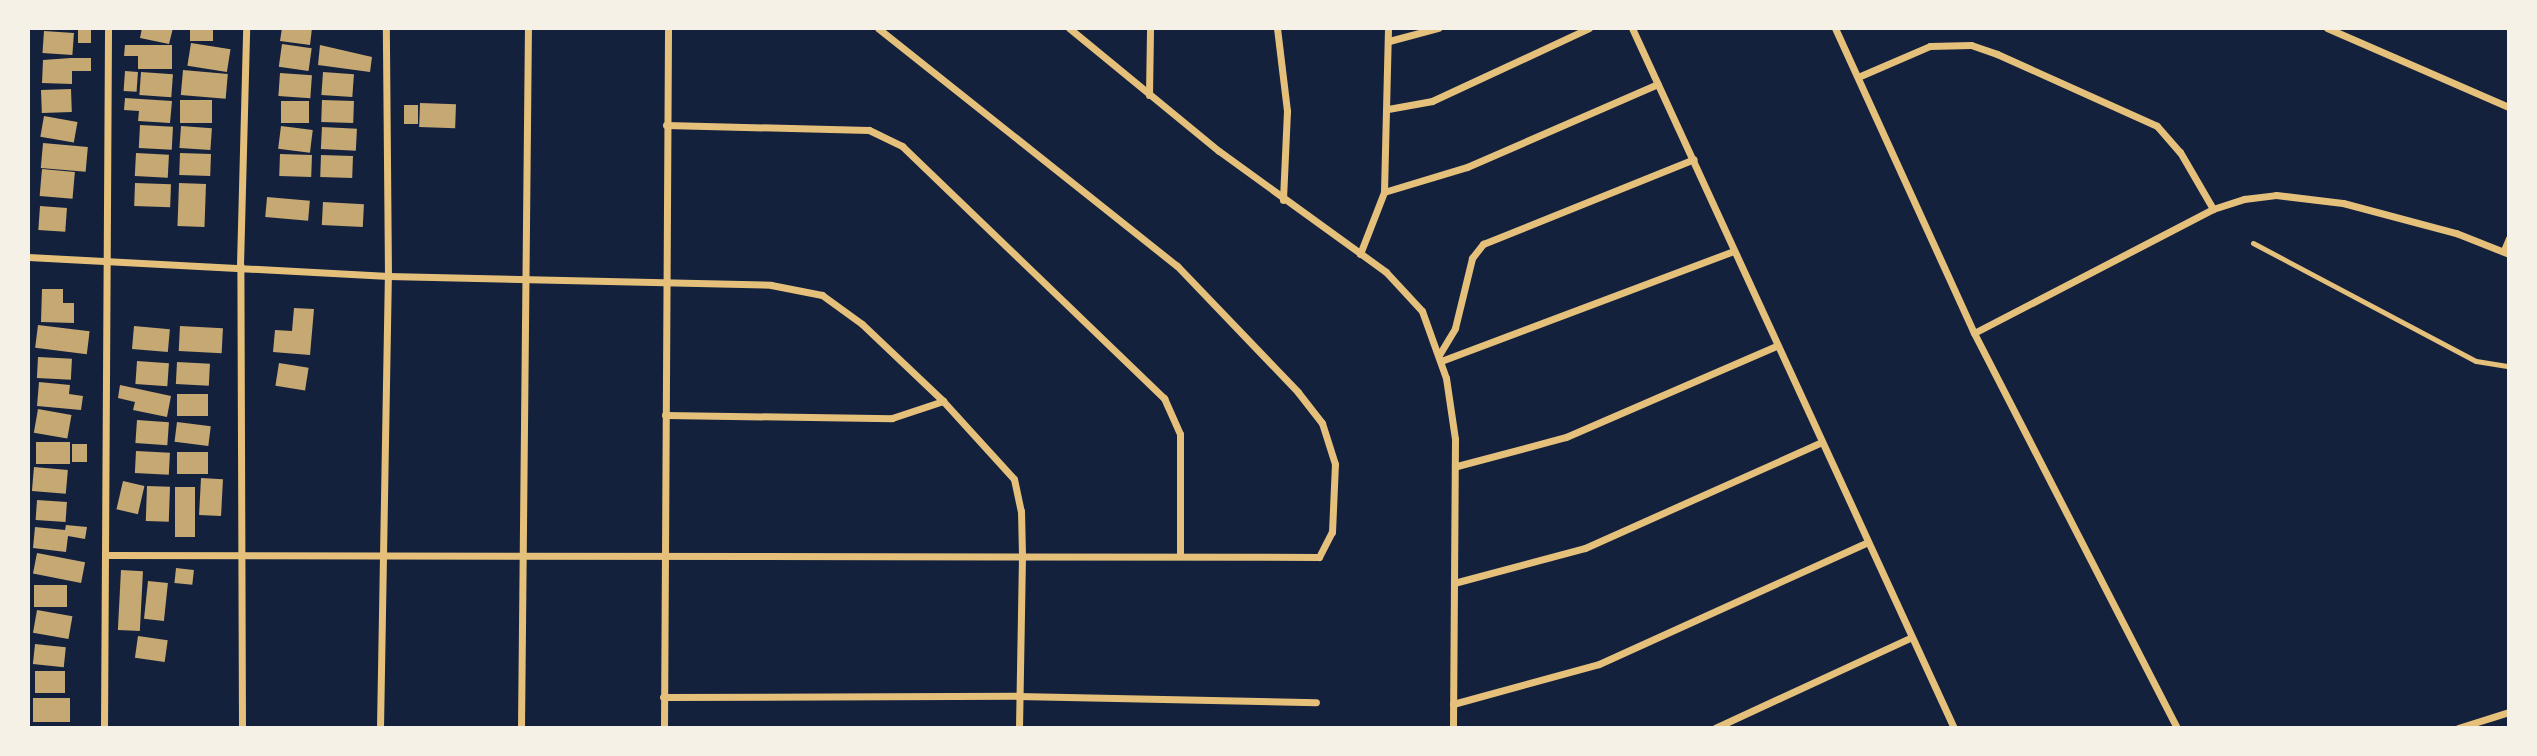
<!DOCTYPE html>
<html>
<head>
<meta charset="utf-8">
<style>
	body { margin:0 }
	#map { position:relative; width:2537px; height:756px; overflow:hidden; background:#14213d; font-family:"Varela Round",sans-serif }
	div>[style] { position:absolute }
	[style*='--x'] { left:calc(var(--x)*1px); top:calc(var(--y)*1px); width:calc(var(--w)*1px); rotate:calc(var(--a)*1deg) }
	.building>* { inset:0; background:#c6a872; transform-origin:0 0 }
	.service>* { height:5px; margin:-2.5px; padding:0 2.5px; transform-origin:2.5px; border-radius:2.5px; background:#e5c07b }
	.minor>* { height:7px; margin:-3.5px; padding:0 3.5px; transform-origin:3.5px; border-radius:3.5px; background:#e5c07b }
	span { translate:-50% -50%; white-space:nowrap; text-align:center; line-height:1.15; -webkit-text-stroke:6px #f6f1e7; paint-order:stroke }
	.frame { position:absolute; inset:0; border:30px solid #f6f1e7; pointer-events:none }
</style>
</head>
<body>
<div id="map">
	<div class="building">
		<div style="left:78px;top:28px;width:13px;height:15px"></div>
		<div style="clip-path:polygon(142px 28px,173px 28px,169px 44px,140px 38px)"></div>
		<div style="left:190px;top:28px;width:23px;height:13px"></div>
		<div style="clip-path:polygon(282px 28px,312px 28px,310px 45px,280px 41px)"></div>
		<div style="left:44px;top:31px;width:30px;height:22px;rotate:4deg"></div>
		<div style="left:191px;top:43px;width:40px;height:23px;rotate:9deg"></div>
		<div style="left:282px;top:44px;width:30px;height:23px;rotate:8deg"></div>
		<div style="clip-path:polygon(125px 45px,172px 45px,172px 69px,138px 69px,138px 56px,124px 56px)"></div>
		<div style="clip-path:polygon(320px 45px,372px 57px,370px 72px,318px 65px)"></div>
		<div style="clip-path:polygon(71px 58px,91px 58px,91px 71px,72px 71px,72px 84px,42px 83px,43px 60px)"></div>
		<div style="left:183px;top:70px;width:45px;height:25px;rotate:5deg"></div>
		<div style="left:125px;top:71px;width:13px;height:20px;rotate:4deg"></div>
		<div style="left:141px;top:72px;width:32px;height:23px;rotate:4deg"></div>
		<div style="left:323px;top:72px;width:31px;height:23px;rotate:4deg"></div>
		<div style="left:280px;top:73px;width:32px;height:23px;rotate:4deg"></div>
		<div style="left:71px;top:89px;width:23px;height:30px;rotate:88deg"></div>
		<div style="clip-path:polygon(125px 98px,172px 101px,170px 123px,138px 121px,139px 111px,124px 110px)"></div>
		<div style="left:180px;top:100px;width:32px;height:23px"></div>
		<div style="left:322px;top:100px;width:32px;height:22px;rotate:2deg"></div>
		<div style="left:281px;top:101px;width:28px;height:22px"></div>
		<div style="left:420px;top:103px;width:36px;height:24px;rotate:2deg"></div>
		<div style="left:404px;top:105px;width:14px;height:19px"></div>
		<div style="left:44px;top:116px;width:34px;height:21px;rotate:10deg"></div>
		<div style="left:140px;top:125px;width:33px;height:23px;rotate:3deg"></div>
		<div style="left:181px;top:126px;width:31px;height:22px;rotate:4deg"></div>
		<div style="left:281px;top:126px;width:32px;height:23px;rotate:7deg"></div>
		<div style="left:322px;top:127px;width:35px;height:22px;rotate:3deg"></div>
		<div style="left:43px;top:143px;width:45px;height:25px;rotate:5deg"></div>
		<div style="left:136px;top:153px;width:33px;height:23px;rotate:3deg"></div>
		<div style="left:180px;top:153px;width:31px;height:22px;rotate:2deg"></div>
		<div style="left:280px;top:154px;width:32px;height:22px;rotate:2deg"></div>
		<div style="left:321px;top:155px;width:32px;height:22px;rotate:2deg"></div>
		<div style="left:42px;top:169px;width:33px;height:27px;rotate:5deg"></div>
		<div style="left:135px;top:183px;width:36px;height:23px;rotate:2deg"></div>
		<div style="left:179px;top:183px;width:27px;height:43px;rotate:2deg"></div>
		<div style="left:267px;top:197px;width:43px;height:20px;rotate:5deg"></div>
		<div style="left:323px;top:202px;width:41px;height:23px;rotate:3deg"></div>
		<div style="left:40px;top:206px;width:27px;height:24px;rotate:4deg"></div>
		<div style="clip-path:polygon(42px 289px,63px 289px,63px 303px,74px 303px,74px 323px,41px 322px)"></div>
		<div style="clip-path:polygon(294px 308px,314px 309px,310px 355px,273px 352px,275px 330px,292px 331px)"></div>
		<div style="left:38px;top:325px;width:52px;height:23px;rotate:7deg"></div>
		<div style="left:134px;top:326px;width:36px;height:23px;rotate:5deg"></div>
		<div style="left:180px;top:326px;width:43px;height:25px;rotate:3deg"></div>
		<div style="left:38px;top:357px;width:34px;height:21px;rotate:3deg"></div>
		<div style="left:137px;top:361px;width:32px;height:23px;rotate:4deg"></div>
		<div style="left:177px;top:362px;width:33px;height:22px;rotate:3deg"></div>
		<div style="left:279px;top:363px;width:30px;height:23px;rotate:9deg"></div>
		<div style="clip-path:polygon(39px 382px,70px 385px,69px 394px,83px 396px,81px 410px,37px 406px)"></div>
		<div style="clip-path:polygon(120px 385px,171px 396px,167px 417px,133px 410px,135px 402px,118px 398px)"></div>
		<div style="left:177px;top:394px;width:31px;height:22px"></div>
		<div style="left:38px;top:409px;width:34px;height:24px;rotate:10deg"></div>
		<div style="left:137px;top:420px;width:32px;height:23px;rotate:4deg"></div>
		<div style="left:177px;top:422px;width:34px;height:20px;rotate:7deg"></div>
		<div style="left:36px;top:442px;width:34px;height:22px"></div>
		<div style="left:72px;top:444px;width:15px;height:18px"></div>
		<div style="left:136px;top:451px;width:34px;height:22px;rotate:3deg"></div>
		<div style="left:177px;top:452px;width:31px;height:22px"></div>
		<div style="left:34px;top:467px;width:34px;height:24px;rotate:5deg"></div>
		<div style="left:201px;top:478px;width:22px;height:37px;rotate:3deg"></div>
		<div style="left:123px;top:481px;width:22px;height:29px;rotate:13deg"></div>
		<div style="left:147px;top:486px;width:23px;height:35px;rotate:2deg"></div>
		<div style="left:175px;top:487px;width:20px;height:50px"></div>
		<div style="left:37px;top:500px;width:30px;height:20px;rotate:4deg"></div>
		<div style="clip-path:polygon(66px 525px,87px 527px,85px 539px,68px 536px,66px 552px,33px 548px,35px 527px,65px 530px)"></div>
		<div style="left:37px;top:553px;width:49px;height:21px;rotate:11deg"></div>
		<div style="left:176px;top:568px;width:18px;height:15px;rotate:6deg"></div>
		<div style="left:121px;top:570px;width:22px;height:60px;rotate:3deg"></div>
		<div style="left:148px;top:581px;width:20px;height:38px;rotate:6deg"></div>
		<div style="left:34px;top:585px;width:33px;height:22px"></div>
		<div style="left:37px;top:610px;width:36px;height:23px;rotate:10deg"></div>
		<div style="left:138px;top:636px;width:30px;height:22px;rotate:8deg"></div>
		<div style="left:35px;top:644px;width:31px;height:20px;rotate:6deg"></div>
		<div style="left:35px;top:671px;width:30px;height:22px"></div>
		<div style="left:33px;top:698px;width:37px;height:24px"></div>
	</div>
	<div class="service">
		<div style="--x:2253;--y:243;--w:252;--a:27.9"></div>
		<div style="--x:2476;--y:361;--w:33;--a:9"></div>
	</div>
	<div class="minor">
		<div style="--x:1069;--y:28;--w:194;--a:39.4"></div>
		<div style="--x:1219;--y:151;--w:206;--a:35.9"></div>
		<div style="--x:1386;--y:272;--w:53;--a:47.3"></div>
		<div style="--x:1422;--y:311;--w:71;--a:70.3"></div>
		<div style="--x:1446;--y:378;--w:62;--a:81.6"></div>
		<div style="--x:1455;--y:439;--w:289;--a:90.4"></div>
		<div style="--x:1277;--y:28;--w:84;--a:83.1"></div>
		<div style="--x:1287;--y:111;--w:89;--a:92.6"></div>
		<div style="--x:1632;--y:28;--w:771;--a:65.3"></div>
		<div style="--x:1835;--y:28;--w:335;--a:65.5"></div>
		<div style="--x:1974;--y:333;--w:444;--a:62.8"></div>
		<div style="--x:2327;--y:28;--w:198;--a:23.5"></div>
		<div style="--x:1389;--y:41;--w:51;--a:-14.9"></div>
		<div style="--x:1858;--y:77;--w:78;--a:-23.3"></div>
		<div style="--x:1930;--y:46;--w:41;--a:-1.4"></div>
		<div style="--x:1971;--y:45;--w:28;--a:19"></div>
		<div style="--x:1997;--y:54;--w:175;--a:24.2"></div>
		<div style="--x:2157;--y:126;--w:35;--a:49"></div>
		<div style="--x:2180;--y:152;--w:66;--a:59.9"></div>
		<div style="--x:1149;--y:95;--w:67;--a:-89.1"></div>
		<div style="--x:1388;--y:109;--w:45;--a:-10.3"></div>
		<div style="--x:1432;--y:101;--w:173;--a:-24.9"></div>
		<div style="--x:666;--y:125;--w:203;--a:1.4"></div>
		<div style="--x:869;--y:130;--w:37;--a:26"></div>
		<div style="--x:902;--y:146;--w:364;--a:43.9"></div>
		<div style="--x:1164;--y:398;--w:39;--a:66"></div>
		<div style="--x:1180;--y:434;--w:119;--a:90"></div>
		<div style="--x:1384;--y:192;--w:164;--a:-88.6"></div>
		<div style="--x:2504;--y:250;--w:13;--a:-67"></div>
		<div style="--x:1360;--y:254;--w:66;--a:-68.8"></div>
		<div style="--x:1384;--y:192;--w:87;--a:-16.8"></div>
		<div style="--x:1467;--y:167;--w:208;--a:-23.5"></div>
		<div style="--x:28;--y:257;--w:361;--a:3"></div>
		<div style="--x:388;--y:276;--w:383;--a:1.3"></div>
		<div style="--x:771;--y:285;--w:52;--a:11.1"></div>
		<div style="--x:822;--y:295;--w:49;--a:35.9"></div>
		<div style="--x:862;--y:324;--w:112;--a:43.5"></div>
		<div style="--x:943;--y:401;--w:105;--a:47.7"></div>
		<div style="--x:1014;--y:479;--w:33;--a:78"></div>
		<div style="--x:1021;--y:511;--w:45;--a:88.7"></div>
		<div style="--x:1022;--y:556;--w:172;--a:91"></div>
		<div style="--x:1974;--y:333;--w:269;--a:-27.4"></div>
		<div style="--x:2213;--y:209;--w:33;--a:-18"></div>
		<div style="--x:2244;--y:199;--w:32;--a:-7"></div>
		<div style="--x:2276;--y:195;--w:67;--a:6.8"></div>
		<div style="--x:2343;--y:203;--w:117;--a:14.9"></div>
		<div style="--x:2456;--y:233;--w:57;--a:21.6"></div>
		<div style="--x:1439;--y:355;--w:31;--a:-59"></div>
		<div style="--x:1455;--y:328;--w:72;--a:-76.3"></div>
		<div style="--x:1472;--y:258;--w:18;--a:-52"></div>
		<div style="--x:1483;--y:244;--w:227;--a:-21.9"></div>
		<div style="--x:1441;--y:361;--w:312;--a:-20.6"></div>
		<div style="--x:665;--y:415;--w:227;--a:0.8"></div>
		<div style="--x:892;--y:418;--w:54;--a:-18.4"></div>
		<div style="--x:1457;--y:466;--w:113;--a:-14.9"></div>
		<div style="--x:1566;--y:437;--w:229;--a:-23.4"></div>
		<div style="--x:106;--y:555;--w:1213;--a:0.09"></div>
		<div style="--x:1319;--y:557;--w:28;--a:-63"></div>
		<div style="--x:1332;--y:532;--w:68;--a:-87.5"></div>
		<div style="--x:1335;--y:464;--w:43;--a:-107.6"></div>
		<div style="--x:1322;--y:423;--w:39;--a:-128"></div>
		<div style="--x:1298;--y:392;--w:175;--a:-133.8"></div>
		<div style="--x:1177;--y:266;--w:382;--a:-141.5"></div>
		<div style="--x:1454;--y:583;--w:136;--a:-15"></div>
		<div style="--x:1585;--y:548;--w:257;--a:-24.1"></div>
		<div style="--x:663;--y:697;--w:355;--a:-0.2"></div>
		<div style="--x:1018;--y:696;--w:298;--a:1.2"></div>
		<div style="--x:1453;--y:704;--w:151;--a:-15.3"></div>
		<div style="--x:1599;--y:664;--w:293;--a:-24.4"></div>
		<div style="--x:104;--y:728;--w:700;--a:-89.67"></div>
		<div style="--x:242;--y:728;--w:463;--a:-90.2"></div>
		<div style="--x:240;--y:265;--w:237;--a:-88.5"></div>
		<div style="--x:380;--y:728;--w:452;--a:-89"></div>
		<div style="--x:388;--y:276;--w:248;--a:-90.5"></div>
		<div style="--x:521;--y:728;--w:700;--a:-89.43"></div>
		<div style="--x:664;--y:728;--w:700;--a:-89.67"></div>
		<div style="--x:1715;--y:728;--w:215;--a:-24.8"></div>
		<div style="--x:2458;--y:728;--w:53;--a:-17.4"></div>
	</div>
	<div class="frame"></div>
</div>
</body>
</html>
